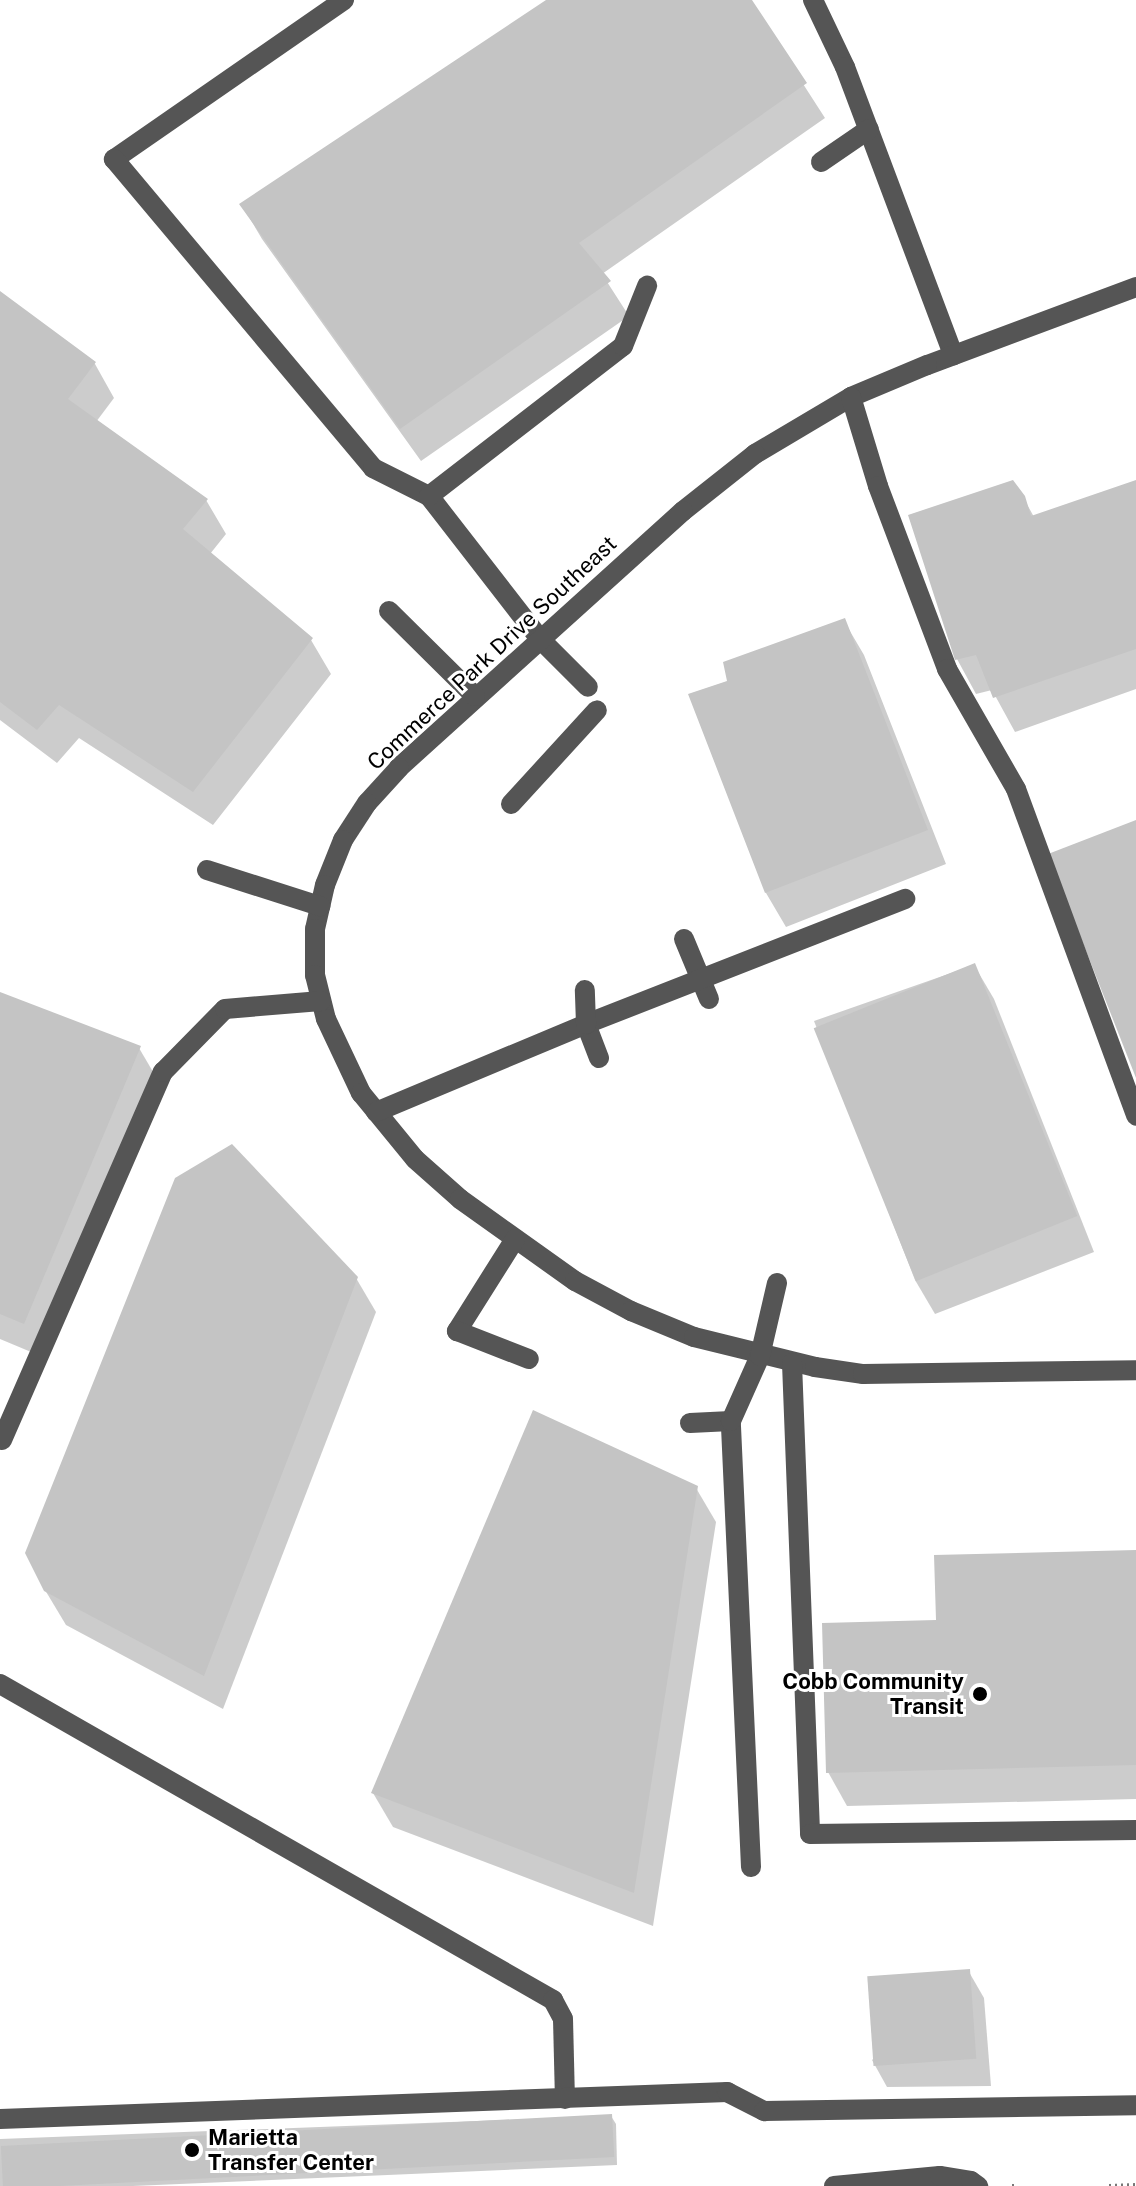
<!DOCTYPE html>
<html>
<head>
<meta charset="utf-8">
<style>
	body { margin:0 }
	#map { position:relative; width:1136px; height:2186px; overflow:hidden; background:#fff; font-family:"Public Sans",sans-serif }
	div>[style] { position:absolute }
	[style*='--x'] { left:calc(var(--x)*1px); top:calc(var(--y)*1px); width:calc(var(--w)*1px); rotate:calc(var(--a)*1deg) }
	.shadow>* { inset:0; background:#0003 }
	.building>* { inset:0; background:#c4c4c4; transform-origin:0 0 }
	.path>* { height:5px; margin-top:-2.5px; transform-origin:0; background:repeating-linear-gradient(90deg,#777 0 2px,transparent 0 6px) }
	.minor>* { height:20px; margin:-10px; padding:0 10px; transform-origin:10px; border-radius:10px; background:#555 }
	.dots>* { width:22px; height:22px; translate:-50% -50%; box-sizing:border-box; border:4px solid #fff; border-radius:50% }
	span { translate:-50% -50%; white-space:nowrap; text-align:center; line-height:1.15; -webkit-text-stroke:6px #fff; paint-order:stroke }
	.street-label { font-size:22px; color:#000 }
	.poi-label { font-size:22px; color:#000; font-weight:700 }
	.right { translate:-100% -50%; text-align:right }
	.left { translate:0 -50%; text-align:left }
</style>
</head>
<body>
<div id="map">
	<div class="shadow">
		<div style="clip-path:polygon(550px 0,749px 0,825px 118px,602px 274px,629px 316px,421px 461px,262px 239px,242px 205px)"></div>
		<div style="clip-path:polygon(0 294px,95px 364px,114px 398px,96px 422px,206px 500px,226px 534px,210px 554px,311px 640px,331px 674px,213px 825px,79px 738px,57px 763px,0 720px)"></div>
		<div style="clip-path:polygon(1136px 482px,1136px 689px,1015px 732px,992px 690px,976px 694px,957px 659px,1023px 497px,1034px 517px)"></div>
		<div style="clip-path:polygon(844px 621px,864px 655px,946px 864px,786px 927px,766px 893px,691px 696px,730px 683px)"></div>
		<div style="clip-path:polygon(974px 965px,994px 999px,1094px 1252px,935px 1314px,915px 1280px,814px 1021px)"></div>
		<div style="clip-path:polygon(0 994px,139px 1048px,159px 1082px,43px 1357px,0 1339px)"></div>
		<div style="clip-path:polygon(356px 1278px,376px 1312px,223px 1709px,66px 1625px,45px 1590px)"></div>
		<div style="clip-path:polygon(696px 1488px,716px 1522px,653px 1926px,393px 1827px,373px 1793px)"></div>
		<div style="clip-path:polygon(1136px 1552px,1136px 1799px,847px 1806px,828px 1772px,938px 1622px)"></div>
		<div style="clip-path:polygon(969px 1972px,984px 1998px,991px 2086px,887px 2087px,872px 2060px)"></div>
		<div style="clip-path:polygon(611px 2116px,616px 2124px,617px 2165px,133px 2186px,0 2186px,0 2139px)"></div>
	</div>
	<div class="building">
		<div style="clip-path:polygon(546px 0,752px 0,807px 83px,579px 243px,611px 281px,400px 429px,239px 204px)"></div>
		<div style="clip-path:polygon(0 291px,96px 362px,68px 399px,208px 499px,183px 529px,313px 638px,193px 792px,59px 705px,37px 730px,0 702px)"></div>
		<div style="clip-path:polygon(1013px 480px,1025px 496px,1031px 516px,1136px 480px,1136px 649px,993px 698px,976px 655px,955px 660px,908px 515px)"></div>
		<div style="clip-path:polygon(845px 618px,928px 830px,765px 893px,688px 694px,727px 681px,723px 662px)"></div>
		<div style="clip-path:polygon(1136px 820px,1136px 1078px,1048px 854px)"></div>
		<div style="left:975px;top:963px;width:273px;height:174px;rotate:68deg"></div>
		<div style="clip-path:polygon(0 992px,141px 1046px,24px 1324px,0 1314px)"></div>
		<div style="clip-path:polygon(232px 1144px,358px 1277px,204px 1676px,44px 1591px,25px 1553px,175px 1178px)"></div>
		<div style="clip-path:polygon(533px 1410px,698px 1486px,634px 1893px,371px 1793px)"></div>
		<div style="clip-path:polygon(1136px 1550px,1136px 1765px,826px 1773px,822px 1623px,936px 1620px,934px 1555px)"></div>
		<div style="left:970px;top:1969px;width:90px;height:103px;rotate:86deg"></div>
		<div style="left:612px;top:2114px;width:43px;height:612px;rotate:87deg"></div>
	</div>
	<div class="path">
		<div style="--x:1012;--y:2186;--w:6;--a:0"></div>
		<div style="--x:1109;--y:2186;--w:27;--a:-2"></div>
	</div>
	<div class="minor">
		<div style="--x:344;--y:0;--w:280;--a:145.3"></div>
		<div style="--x:114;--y:159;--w:403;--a:50"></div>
		<div style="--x:373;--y:468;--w:63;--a:26.6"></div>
		<div style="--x:429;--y:496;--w:180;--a:52.2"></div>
		<div style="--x:539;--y:638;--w:69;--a:45"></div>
		<div style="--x:813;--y:0;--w:74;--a:64.5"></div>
		<div style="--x:845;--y:67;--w:308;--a:69.4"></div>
		<div style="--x:821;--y:162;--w:58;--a:-34.5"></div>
		<div style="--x:1136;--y:287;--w:223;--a:159.5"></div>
		<div style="--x:927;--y:365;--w:82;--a:157.2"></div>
		<div style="--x:851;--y:397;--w:112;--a:149.3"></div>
		<div style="--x:755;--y:454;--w:92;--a:141.6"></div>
		<div style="--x:683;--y:511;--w:383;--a:137.9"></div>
		<div style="--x:399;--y:768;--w:47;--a:132.4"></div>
		<div style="--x:367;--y:803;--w:44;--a:123"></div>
		<div style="--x:343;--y:840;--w:48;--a:111.8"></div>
		<div style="--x:325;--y:885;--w:45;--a:102.8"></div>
		<div style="--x:315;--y:929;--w:46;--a:90"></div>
		<div style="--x:315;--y:975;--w:45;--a:76"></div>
		<div style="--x:326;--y:1019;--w:82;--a:64.7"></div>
		<div style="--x:361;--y:1093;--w:85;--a:50.7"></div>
		<div style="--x:415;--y:1159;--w:60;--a:41.6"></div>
		<div style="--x:460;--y:1199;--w:141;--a:35.5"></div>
		<div style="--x:575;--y:1281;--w:64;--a:28.2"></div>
		<div style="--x:631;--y:1311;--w:68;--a:22.4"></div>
		<div style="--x:694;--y:1337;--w:125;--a:13.9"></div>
		<div style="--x:815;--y:1367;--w:49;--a:8.3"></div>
		<div style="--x:863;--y:1374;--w:273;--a:-0.8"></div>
		<div style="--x:851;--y:397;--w:93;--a:73.1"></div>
		<div style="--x:878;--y:486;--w:196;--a:69.3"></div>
		<div style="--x:947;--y:669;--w:138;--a:60.1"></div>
		<div style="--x:1016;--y:789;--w:348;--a:69.8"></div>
		<div style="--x:429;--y:496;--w:245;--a:-37.7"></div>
		<div style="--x:623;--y:346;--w:65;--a:-68.2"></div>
		<div style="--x:389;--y:611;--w:121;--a:44.7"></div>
		<div style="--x:511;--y:804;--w:127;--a:-47.5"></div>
		<div style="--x:207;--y:870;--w:119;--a:17.7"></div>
		<div style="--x:684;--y:939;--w:65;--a:67.4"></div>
		<div style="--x:599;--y:1058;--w:36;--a:-111"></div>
		<div style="--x:586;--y:1024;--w:343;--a:-21.4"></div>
		<div style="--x:376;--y:1112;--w:228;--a:-22.7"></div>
		<div style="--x:586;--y:1024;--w:34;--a:-92"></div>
		<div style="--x:515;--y:1239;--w:109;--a:122.2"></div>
		<div style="--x:457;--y:1331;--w:77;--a:21.3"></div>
		<div style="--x:792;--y:1363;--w:471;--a:87.8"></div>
		<div style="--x:810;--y:1834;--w:326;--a:-0.7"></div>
		<div style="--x:690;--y:1423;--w:41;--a:-2.8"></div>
		<div style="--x:2;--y:1440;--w:402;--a:-66.4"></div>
		<div style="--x:163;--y:1072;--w:88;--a:-45.5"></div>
		<div style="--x:225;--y:1009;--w:96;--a:-4.8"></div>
		<div style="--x:0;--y:1684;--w:637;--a:29.74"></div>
		<div style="--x:553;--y:2000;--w:21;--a:62"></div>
		<div style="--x:563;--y:2019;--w:80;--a:88.6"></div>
		<div style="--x:751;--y:1867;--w:446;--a:-92.6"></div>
		<div style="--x:731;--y:1421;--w:71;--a:-66"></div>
		<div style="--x:760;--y:1356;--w:75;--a:-76.9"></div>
		<div style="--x:0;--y:2119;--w:728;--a:-2.13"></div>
		<div style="--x:727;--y:2092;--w:42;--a:27.2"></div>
		<div style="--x:764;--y:2111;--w:372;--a:-0.9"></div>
		<div style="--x:834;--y:2186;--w:106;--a:-5.4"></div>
		<div style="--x:940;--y:2176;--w:31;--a:9"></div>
		<div style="--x:971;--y:2181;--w:9;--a:36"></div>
	</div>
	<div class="dots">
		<div style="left:980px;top:1694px;background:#000"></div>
		<div style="left:192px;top:2150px;background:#000"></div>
	</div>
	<div class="street-label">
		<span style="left:492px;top:653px;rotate:-43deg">Commerce Park Drive Southeast</span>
	</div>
	<div class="poi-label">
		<span class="right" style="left:964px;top:1694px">Cobb Community<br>Transit</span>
		<span class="left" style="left:208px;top:2150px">Marietta<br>Transfer Center</span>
	</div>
</div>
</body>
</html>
